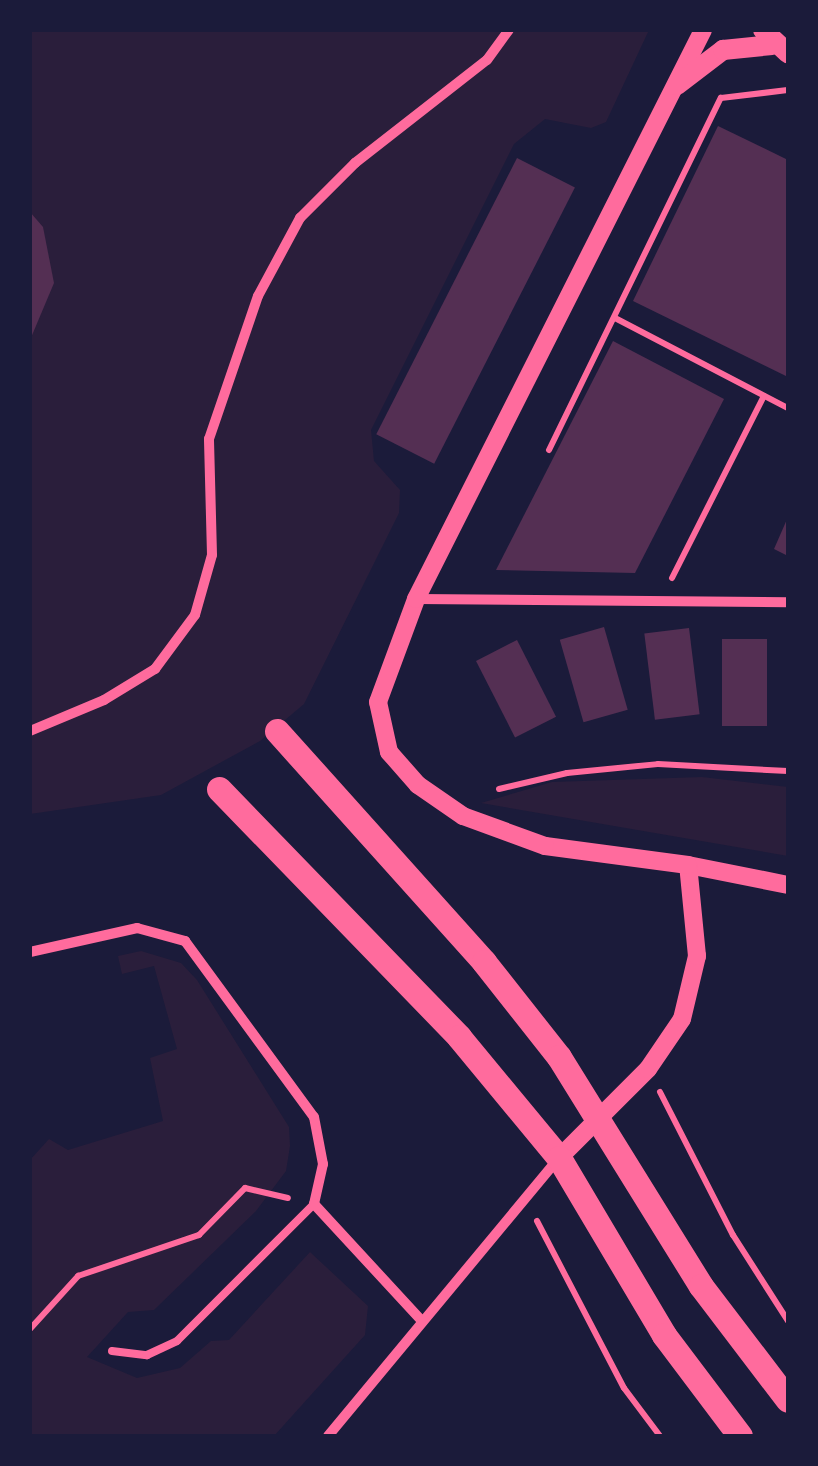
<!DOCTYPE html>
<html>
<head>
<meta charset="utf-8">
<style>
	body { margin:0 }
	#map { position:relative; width:818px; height:1466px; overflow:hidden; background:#1b1b3a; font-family:Georgia,serif }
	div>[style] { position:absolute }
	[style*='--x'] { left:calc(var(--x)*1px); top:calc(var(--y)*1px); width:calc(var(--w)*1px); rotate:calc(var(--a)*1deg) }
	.green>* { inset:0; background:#2a1e3b }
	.building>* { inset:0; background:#542f53; transform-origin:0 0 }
	.path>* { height:6px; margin:-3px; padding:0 3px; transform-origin:3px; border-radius:3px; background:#ff6b9d }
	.service>* { height:8px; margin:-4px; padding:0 4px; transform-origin:4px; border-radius:4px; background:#ff6b9d }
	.minor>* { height:10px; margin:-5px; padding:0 5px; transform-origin:5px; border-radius:5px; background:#ff6b9d }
	.tertiary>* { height:18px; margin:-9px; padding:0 9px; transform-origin:9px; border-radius:9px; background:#ff6b9d }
	.secondary>* { height:20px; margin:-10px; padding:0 10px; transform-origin:10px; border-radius:10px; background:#ff6b9d }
	.primary>* { height:25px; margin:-12.5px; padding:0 12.5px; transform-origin:12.5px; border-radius:12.5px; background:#ff6b9d }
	span { translate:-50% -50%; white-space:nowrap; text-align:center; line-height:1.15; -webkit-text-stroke:8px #1b1b3a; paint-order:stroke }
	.frame { position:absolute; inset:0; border:32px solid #1b1b3a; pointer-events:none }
</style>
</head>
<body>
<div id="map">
	<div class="green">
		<div style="clip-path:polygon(30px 30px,649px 30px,606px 122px,591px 128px,545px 119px,514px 144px,371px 430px,374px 461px,400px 490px,399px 513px,304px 704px,260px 741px,161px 795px,30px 814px)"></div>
		<div style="clip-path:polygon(702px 777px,788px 787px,788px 856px,481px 803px,552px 782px)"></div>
		<div style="clip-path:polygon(141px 951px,181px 963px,197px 980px,289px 1127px,290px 1146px,286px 1171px,256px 1211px,154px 1310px,128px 1312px,87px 1357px,137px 1378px,180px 1368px,211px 1341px,229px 1340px,310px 1252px,368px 1306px,365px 1335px,274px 1436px,30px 1436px,30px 1160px,49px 1139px,68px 1150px,163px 1121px,150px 1058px,177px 1049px,154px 966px,122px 974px,118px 956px)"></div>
	</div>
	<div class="building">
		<div style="clip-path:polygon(718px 126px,788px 160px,788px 377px,633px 301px)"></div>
		<div style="left:517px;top:158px;width:65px;height:310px;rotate:27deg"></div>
		<div style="clip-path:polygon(30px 212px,43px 227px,54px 283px,30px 340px)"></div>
		<div style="clip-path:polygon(613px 341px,724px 399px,635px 573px,496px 570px)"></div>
		<div style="clip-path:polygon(788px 517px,788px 556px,774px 549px)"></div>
		<div style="left:604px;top:627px;width:86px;height:46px;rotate:74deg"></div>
		<div style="left:689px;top:628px;width:87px;height:45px;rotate:83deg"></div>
		<div style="left:722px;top:639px;width:45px;height:87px"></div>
		<div style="left:517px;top:640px;width:86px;height:46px;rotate:63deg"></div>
	</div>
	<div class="path">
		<div style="--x:615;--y:318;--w:195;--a:27.5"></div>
		<div style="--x:549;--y:450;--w:392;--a:-64"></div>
		<div style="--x:721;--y:98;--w:67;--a:-6.8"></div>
		<div style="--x:672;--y:578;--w:204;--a:-63.2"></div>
		<div style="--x:499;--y:789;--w:70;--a:-13.2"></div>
		<div style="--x:567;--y:773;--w:91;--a:-5.6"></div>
		<div style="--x:658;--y:764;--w:130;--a:3.1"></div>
		<div style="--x:660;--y:1092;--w:161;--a:63"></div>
		<div style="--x:733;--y:1235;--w:102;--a:57.4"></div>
		<div style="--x:537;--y:1221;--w:188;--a:62.5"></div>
		<div style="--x:624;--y:1388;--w:60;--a:53.1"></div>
		<div style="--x:30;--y:1329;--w:72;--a:-47.8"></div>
		<div style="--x:78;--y:1276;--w:128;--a:-18.7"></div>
		<div style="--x:199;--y:1235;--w:66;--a:-45.6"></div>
		<div style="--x:245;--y:1188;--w:44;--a:13.1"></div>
	</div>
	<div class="service">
		<div style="--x:112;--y:1351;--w:35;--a:7"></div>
		<div style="--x:147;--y:1355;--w:33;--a:-25"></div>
		<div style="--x:177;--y:1341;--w:194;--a:-45"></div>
	</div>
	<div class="minor">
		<div style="--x:417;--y:599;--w:371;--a:0.5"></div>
		<div style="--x:30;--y:731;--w:80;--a:-22.7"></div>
		<div style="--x:104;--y:700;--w:60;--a:-31.3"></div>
		<div style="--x:155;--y:669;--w:67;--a:-53.5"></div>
		<div style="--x:195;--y:615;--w:62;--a:-74.2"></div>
		<div style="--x:212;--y:555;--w:116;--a:-91.5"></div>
		<div style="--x:209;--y:439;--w:151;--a:-71.1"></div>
		<div style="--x:258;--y:296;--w:89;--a:-61.7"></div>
		<div style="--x:300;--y:218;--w:78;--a:-45"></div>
		<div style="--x:355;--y:163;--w:167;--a:-38"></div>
		<div style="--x:487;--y:60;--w:37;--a:-54"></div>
		<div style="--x:30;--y:952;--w:110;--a:-12.6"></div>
		<div style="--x:137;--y:928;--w:50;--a:15.2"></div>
		<div style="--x:185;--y:941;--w:218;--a:53.8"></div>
		<div style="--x:314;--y:1117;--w:48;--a:79.2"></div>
		<div style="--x:323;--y:1164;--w:41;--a:102.7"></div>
		<div style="--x:314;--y:1204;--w:158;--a:47.3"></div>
		<div style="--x:328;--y:1436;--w:359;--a:-50.3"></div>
	</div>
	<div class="tertiary">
		<div style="--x:688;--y:865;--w:102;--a:11.3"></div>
		<div style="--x:559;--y:1158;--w:126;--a:-45"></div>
		<div style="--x:648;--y:1069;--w:60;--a:-55.8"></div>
		<div style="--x:682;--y:1019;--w:65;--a:-76.6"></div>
		<div style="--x:697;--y:956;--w:91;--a:-95.6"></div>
		<div style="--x:688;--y:865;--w:144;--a:-172.4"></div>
		<div style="--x:545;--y:846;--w:87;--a:-159.9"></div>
		<div style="--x:463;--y:816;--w:55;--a:-145.4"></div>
		<div style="--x:418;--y:785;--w:44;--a:-131.3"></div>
		<div style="--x:389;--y:752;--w:51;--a:-102.4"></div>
		<div style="--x:378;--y:702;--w:110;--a:-69.7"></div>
		<div style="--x:416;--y:599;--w:637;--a:-63.23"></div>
	</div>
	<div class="secondary">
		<div style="--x:763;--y:30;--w:34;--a:43"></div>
		<div style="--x:677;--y:85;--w:58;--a:-37.3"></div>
		<div style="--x:723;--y:50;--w:49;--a:-5.8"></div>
	</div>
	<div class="primary">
		<div style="--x:277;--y:731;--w:310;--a:48.1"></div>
		<div style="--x:484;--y:962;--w:121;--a:51.7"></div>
		<div style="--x:559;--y:1057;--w:269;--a:58.2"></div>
		<div style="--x:701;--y:1286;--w:143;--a:52.7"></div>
		<div style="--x:219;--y:789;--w:345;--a:45.9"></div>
		<div style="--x:459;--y:1037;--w:157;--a:50.4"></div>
		<div style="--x:559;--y:1158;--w:206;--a:59.3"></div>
		<div style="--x:664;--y:1335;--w:126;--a:53"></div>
	</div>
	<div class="frame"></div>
</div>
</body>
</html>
